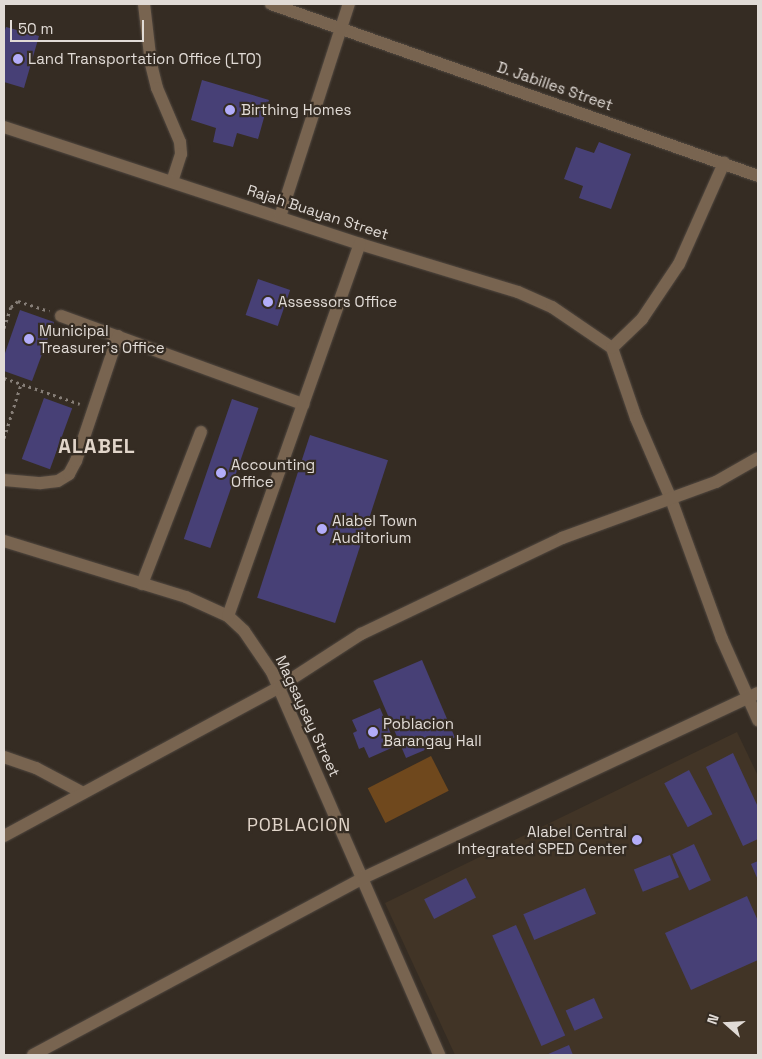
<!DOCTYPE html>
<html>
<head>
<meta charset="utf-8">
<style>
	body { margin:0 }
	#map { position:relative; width:762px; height:1059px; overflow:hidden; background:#352c23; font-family:"Space Grotesk",sans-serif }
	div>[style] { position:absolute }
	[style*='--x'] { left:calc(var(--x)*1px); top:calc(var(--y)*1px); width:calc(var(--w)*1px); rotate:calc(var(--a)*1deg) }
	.built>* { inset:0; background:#413426 }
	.green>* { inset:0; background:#6f481d; transform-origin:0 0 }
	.building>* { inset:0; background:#474076; transform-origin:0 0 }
	.path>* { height:3px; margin-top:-1.5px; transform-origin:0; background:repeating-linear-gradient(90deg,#867e77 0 2.5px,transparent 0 6.5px) }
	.roads { filter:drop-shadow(0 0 1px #514840) drop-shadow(0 0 1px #514840) }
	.minor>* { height:12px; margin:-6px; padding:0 6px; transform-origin:6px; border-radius:6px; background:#786450 }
	.dots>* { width:14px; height:14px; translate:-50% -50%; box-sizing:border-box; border:2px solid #352c23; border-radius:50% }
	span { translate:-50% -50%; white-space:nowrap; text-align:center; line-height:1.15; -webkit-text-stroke:4.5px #352c23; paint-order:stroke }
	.poi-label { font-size:15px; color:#e1dbd6 }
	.left { translate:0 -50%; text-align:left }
	.right { translate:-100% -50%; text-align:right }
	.street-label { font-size:15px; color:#e1dbd6 }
	.quarter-label { font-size:18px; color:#e1d5ca; letter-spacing:1px }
	.district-label { font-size:20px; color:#e1d5ca; font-weight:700; letter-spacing:1px }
	.frame { position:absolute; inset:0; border:5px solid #e1dbd6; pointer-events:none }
	.north { position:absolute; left:702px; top:999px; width:50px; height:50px; -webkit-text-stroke:4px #352c23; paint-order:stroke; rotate:289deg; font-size:14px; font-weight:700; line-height:20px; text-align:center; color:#e1dbd6 }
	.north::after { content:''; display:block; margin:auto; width:18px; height:22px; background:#e1dbd6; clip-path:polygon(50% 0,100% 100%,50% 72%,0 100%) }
	.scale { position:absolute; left:10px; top:20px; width:134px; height:22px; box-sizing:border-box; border:2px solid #e1dbd6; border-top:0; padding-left:6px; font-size:15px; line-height:18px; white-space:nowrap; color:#e1dbd6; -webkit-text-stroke:4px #352c23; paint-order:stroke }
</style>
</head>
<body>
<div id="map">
	<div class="built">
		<div style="clip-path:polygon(737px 732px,758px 776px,758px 1055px,455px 1055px,385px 903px)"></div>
	</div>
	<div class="green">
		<div style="left:431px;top:756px;width:39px;height:71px;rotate:63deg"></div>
	</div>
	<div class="building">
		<div style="clip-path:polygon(6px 27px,39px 36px,24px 88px,4px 82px,4px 34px)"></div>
		<div style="clip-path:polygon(202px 80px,269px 100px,258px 139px,237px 133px,233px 147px,213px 142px,216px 128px,191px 120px)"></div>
		<div style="clip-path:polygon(599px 142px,631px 154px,611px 209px,579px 198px,583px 186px,564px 179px,576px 147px,594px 153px)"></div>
		<div style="left:258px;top:279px;width:34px;height:38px;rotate:19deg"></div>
		<div style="clip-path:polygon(20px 310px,54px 322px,32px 381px,4px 371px,4px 356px)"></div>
		<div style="left:44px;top:398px;width:30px;height:65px;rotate:20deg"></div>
		<div style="left:232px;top:399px;width:28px;height:148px;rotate:19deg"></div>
		<div style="left:310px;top:435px;width:82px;height:171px;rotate:18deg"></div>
		<div style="left:422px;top:660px;width:84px;height:53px;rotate:67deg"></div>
		<div style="clip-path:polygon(380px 708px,396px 746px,369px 758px,364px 747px,359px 749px,353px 733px,357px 731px,352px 720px)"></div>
		<div style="clip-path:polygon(733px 753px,758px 807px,758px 839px,743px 846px,706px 767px)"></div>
		<div style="left:689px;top:770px;width:50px;height:28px;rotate:62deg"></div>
		<div style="left:694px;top:844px;width:40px;height:24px;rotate:65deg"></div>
		<div style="left:670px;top:855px;width:24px;height:39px;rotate:68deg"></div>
		<div style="clip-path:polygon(758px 861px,758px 880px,751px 864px)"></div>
		<div style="left:466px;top:878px;width:22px;height:47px;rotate:63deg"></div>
		<div style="left:585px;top:888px;width:28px;height:67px;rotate:67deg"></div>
		<div style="clip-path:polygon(747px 896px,758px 921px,758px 960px,691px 990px,665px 933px)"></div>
		<div style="left:516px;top:925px;width:121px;height:26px;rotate:66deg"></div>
		<div style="left:594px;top:998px;width:22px;height:31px;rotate:66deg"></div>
		<div style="clip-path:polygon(569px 1045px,573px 1055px,546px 1055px)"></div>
	</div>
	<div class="path">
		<div style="--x:4;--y:328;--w:22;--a:-72"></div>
		<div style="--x:11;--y:307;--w:9;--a:-41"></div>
		<div style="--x:18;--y:301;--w:33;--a:18"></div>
		<div style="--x:4;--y:378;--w:80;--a:18.9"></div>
		<div style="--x:4;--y:438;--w:57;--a:-72.5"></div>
	</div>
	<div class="roads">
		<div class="minor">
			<div style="--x:144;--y:4;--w:60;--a:83.3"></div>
			<div style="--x:151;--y:64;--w:25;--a:76"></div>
			<div style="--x:157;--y:88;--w:59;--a:66.9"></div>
			<div style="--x:180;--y:142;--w:12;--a:85"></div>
			<div style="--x:181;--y:154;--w:29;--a:108"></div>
			<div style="--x:271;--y:4;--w:516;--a:19.45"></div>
			<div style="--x:4;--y:127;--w:375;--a:18.2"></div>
			<div style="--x:360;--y:244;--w:165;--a:16.9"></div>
			<div style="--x:518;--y:292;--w:37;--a:24"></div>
			<div style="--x:552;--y:307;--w:73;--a:34.3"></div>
			<div style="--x:280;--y:217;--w:224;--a:-72.1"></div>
			<div style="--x:61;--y:316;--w:258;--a:20"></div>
			<div style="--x:612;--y:348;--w:74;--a:71.1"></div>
			<div style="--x:636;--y:418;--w:88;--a:66.6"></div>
			<div style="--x:671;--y:499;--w:149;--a:70"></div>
			<div style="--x:722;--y:639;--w:89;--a:66"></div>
			<div style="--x:612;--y:348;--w:42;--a:-44"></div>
			<div style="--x:642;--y:319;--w:66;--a:-56.1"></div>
			<div style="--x:679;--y:264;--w:111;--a:-66"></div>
			<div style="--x:4;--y:480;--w:37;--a:5"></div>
			<div style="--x:41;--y:483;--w:17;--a:-7"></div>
			<div style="--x:58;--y:481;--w:13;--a:-32"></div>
			<div style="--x:69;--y:474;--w:15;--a:-62"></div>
			<div style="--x:76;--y:461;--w:132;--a:-71.4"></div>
			<div style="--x:4;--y:541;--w:190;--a:17.1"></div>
			<div style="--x:186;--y:597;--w:46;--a:24.3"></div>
			<div style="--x:228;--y:616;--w:22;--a:43"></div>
			<div style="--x:244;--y:631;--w:50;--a:55.7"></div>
			<div style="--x:272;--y:672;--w:418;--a:66.4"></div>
			<div style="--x:142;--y:584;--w:163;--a:-68.8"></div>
			<div style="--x:228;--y:616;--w:395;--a:-70.5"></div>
			<div style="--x:4;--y:757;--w:34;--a:19"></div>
			<div style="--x:36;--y:768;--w:53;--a:28"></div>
			<div style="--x:4;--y:836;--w:313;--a:-28.4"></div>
			<div style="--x:279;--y:687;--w:98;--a:-32.9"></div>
			<div style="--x:361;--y:634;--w:223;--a:-25.5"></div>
			<div style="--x:562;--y:538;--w:164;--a:-20"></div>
			<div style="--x:716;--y:482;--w:48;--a:-29.7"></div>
			<div style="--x:33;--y:1055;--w:374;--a:-28.2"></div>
			<div style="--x:363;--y:878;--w:436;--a:-25.1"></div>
		</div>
	</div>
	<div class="dots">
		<div style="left:18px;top:59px;background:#b3adf9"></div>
		<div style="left:230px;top:110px;background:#b3adf9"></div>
		<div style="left:268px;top:302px;background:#b3adf9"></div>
		<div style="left:29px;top:339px;background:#b3adf9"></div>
		<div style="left:221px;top:473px;background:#b3adf9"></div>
		<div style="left:322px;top:529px;background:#b3adf9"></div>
		<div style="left:373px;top:732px;background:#b3adf9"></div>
		<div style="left:637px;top:840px;background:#b3adf9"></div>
	</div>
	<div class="poi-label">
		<span class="left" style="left:28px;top:59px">Land Transportation Office (LTO)</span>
		<span class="left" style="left:241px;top:110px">Birthing Homes</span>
		<span class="left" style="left:278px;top:302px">Assessors Office</span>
		<span class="left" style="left:39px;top:339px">Municipal<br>Treasurer's Office</span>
		<span class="left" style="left:231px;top:473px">Accounting<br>Office</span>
		<span class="left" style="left:332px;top:529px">Alabel Town<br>Auditorium</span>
		<span class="left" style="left:383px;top:732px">Poblacion<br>Barangay Hall</span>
		<span class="right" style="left:627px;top:840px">Alabel Central<br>Integrated SPED Center</span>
	</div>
	<div class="street-label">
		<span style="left:555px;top:86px;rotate:19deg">D. Jabilles Street</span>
		<span style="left:318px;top:212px;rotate:18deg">Rajah Buayan Street</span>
		<span style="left:308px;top:716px;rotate:65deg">Magsaysay Street</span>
	</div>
	<div class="quarter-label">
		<span style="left:299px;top:825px">POBLACION</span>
	</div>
	<div class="district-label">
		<span style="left:97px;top:446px">ALABEL</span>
	</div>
	<div class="frame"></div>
	<div class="north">N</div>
	<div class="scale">50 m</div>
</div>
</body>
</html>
